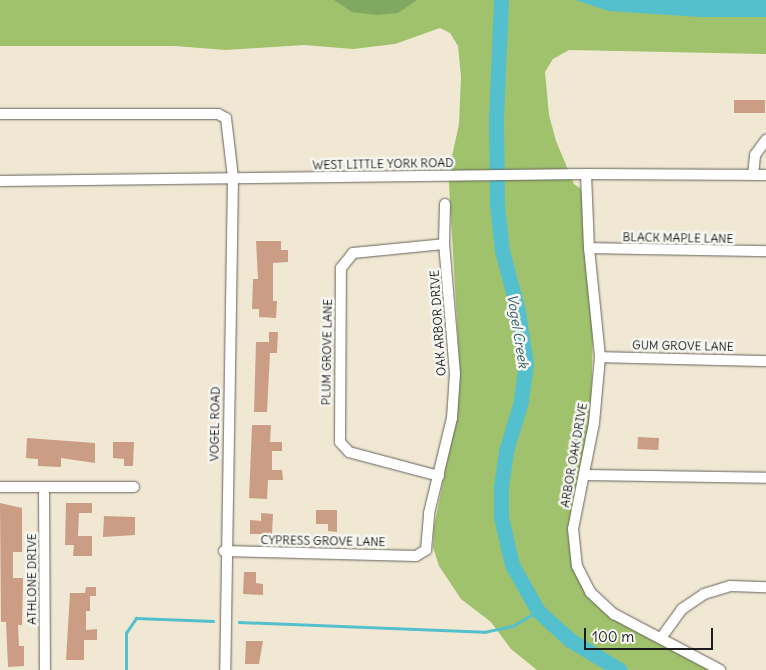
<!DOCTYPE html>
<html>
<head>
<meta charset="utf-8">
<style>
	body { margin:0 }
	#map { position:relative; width:766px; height:670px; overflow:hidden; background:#f0e8d3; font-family:Delius,sans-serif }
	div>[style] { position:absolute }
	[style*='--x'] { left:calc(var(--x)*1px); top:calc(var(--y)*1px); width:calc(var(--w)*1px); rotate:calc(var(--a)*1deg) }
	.green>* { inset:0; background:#a0c26c }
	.forest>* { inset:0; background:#80a860 }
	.water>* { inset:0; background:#54c0ce }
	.stream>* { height:2.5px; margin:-1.25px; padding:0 1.25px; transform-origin:1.25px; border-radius:1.25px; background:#54c0ce }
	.river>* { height:15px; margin:-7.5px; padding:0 7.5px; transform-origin:7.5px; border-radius:7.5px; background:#54c0ce }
	.building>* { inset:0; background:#cb9d85; transform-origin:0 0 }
	.roads { filter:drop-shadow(0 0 1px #66635c) drop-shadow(0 0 1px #66635c) }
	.minor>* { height:10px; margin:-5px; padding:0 5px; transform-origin:5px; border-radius:5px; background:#fff }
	span { translate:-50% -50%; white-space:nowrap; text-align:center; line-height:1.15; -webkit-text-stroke:5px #f6f6f2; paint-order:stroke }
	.street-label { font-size:12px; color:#1c1c1c }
	.water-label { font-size:14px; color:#325e63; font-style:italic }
	.scale { position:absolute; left:584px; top:628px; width:129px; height:22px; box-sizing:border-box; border:2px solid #1c1c1c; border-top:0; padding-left:6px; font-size:15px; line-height:18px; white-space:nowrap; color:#1c1c1c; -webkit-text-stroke:4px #f6f6f2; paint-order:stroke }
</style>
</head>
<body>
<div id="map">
	<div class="green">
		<div style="clip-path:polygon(0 0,766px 0,766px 54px,569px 50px,553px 59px,545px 72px,549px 115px,556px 141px,574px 184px,581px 189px,593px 330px,591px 417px,570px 544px,573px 562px,593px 602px,606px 613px,710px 670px,537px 670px,511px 649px,491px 622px,461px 599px,439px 566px,433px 547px,434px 526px,455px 423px,460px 373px,449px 184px,451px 161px,459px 124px,461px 77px,458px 46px,450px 33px,440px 28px,395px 44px,353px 49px,304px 45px,226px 50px,175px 46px,0 46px)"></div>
	</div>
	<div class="forest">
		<div style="clip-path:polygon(334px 0,417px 0,398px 13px,376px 15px,352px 12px)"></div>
	</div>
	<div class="water">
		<div style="clip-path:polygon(575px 0,766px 0,766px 17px,699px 17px,609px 11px)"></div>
	</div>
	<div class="stream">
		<div style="--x:239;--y:622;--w:245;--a:2.3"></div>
		<div style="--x:484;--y:632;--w:30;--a:-12"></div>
		<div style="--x:513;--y:626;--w:29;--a:-31"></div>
		<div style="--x:126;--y:670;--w:37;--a:-90"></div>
		<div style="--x:126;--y:633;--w:18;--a:-56"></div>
		<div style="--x:136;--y:618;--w:77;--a:2.2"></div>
	</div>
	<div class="river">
		<div style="--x:501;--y:0;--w:118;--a:92.4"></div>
		<div style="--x:496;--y:118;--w:87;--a:89.3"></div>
		<div style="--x:497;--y:205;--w:46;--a:83.8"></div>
		<div style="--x:502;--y:251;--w:62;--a:75.1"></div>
		<div style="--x:518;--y:311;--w:54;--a:81.4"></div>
		<div style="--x:526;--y:364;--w:37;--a:98"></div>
		<div style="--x:521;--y:401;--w:52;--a:106.7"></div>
		<div style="--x:506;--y:451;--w:35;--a:98"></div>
		<div style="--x:501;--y:486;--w:31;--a:90"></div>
		<div style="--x:501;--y:517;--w:49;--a:77.1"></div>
		<div style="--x:512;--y:565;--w:53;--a:60.5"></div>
		<div style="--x:538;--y:611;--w:43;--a:42.2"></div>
		<div style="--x:570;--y:640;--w:58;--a:31"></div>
	</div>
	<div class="building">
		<div style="left:734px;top:100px;width:31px;height:13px"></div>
		<div style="clip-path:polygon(256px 241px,281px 241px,281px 250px,288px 250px,288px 262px,273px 263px,273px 301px,277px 301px,276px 318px,259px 317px,259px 309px,252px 309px,253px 279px,258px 279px)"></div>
		<div style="clip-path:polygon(269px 332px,278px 332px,277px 353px,270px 353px,267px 412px,254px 412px,256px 342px,269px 342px)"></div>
		<div style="clip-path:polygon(252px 425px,271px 425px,270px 442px,282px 442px,282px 451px,272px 451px,272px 470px,282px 470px,283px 480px,268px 480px,267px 499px,249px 498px)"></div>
		<div style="left:638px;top:437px;width:21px;height:12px;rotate:3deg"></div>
		<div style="clip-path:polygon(27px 438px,95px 443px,95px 463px,61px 458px,61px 467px,38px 466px,38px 459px,26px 458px)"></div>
		<div style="clip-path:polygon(113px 442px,134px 442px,133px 466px,124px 466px,124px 459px,113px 458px)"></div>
		<div style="clip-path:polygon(0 503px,22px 508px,22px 552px,13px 552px,13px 578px,23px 578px,22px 625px,18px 625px,19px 646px,24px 646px,24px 666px,8px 667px,6px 622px,1px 622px)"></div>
		<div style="clip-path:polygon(66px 503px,92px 503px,92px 513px,79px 513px,78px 536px,92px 536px,92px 556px,73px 556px,74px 545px,65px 545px)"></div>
		<div style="clip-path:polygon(316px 510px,337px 510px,337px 532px,328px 531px,328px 524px,316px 524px)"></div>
		<div style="clip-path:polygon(261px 513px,273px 514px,272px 534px,250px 534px,250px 520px,261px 521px)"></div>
		<div style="clip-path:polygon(104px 516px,135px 517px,135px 535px,103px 537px)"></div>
		<div style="clip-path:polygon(244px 572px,256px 572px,256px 583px,263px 584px,263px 595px,243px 594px)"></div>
		<div style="clip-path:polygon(86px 587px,96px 587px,96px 596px,90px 596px,90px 611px,86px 611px,86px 630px,97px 629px,97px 640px,84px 640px,84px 660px,66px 660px,70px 593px,85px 593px)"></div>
		<div style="clip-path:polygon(246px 641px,263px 641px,259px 664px,245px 664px)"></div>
	</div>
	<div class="roads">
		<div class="minor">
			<div style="--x:0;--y:114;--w:218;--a:0"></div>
			<div style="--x:218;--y:114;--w:9;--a:27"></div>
			<div style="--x:226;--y:118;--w:60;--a:83.3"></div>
			<div style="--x:233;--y:178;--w:492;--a:90.9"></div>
			<div style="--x:586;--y:174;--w:74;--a:87.7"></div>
			<div style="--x:589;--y:248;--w:110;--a:84.2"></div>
			<div style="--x:600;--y:357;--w:66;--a:95.2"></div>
			<div style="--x:594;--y:423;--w:108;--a:101.2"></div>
			<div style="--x:573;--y:529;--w:37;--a:84"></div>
			<div style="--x:577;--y:566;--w:29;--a:63"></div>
			<div style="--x:590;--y:592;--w:33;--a:43"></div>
			<div style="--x:614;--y:614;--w:120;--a:27.8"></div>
			<div style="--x:753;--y:175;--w:20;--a:-84"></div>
			<div style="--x:755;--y:155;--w:19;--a:-54"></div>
			<div style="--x:0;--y:181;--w:586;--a:-0.68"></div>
			<div style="--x:586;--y:174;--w:180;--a:0.3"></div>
			<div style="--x:589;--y:248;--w:177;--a:1"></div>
			<div style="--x:600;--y:357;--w:166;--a:1.4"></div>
			<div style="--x:585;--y:475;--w:181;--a:0.9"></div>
			<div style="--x:439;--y:476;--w:93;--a:-165.1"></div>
			<div style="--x:349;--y:452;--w:13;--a:-132"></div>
			<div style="--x:340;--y:442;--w:174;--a:-89.7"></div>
			<div style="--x:341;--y:268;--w:19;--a:-51"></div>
			<div style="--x:353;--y:253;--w:91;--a:-5.6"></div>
			<div style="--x:0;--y:487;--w:134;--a:0"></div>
			<div style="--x:44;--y:487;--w:183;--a:89.7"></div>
			<div style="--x:224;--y:551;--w:192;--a:1.5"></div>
			<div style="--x:416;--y:556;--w:12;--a:-31"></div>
			<div style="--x:426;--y:550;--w:37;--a:-85"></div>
			<div style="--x:429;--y:513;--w:98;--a:-76.4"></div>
			<div style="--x:452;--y:418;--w:44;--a:-86.1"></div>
			<div style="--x:455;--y:374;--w:130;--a:-94.8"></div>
			<div style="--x:444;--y:244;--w:40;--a:-88.6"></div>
			<div style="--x:661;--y:638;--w:36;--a:-54"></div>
			<div style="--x:682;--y:609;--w:27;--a:-34"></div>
			<div style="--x:704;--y:594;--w:27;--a:-17"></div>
			<div style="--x:730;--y:586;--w:36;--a:2"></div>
		</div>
	</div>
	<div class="street-label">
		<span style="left:383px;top:164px;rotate:-1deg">WEST LITTLE YORK ROAD</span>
		<span style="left:678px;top:238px;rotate:1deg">BLACK MAPLE LANE</span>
		<span style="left:438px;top:323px;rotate:-94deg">OAK ARBOR DRIVE</span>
		<span style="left:683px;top:346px;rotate:1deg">GUM GROVE LANE</span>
		<span style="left:327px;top:352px;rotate:-89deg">PLUM GROVE LANE</span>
		<span style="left:215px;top:424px;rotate:-89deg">VOGEL ROAD</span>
		<span style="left:574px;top:455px;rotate:-80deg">ARBOR OAK DRIVE</span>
		<span style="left:323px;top:541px;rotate:1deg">CYPRESS GROVE LANE</span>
		<span style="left:32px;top:579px;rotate:-90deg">ATHLONE DRIVE</span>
	</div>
	<div class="water-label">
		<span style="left:518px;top:331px;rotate:81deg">Vogel Creek</span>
	</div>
	<div class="scale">100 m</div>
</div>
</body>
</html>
